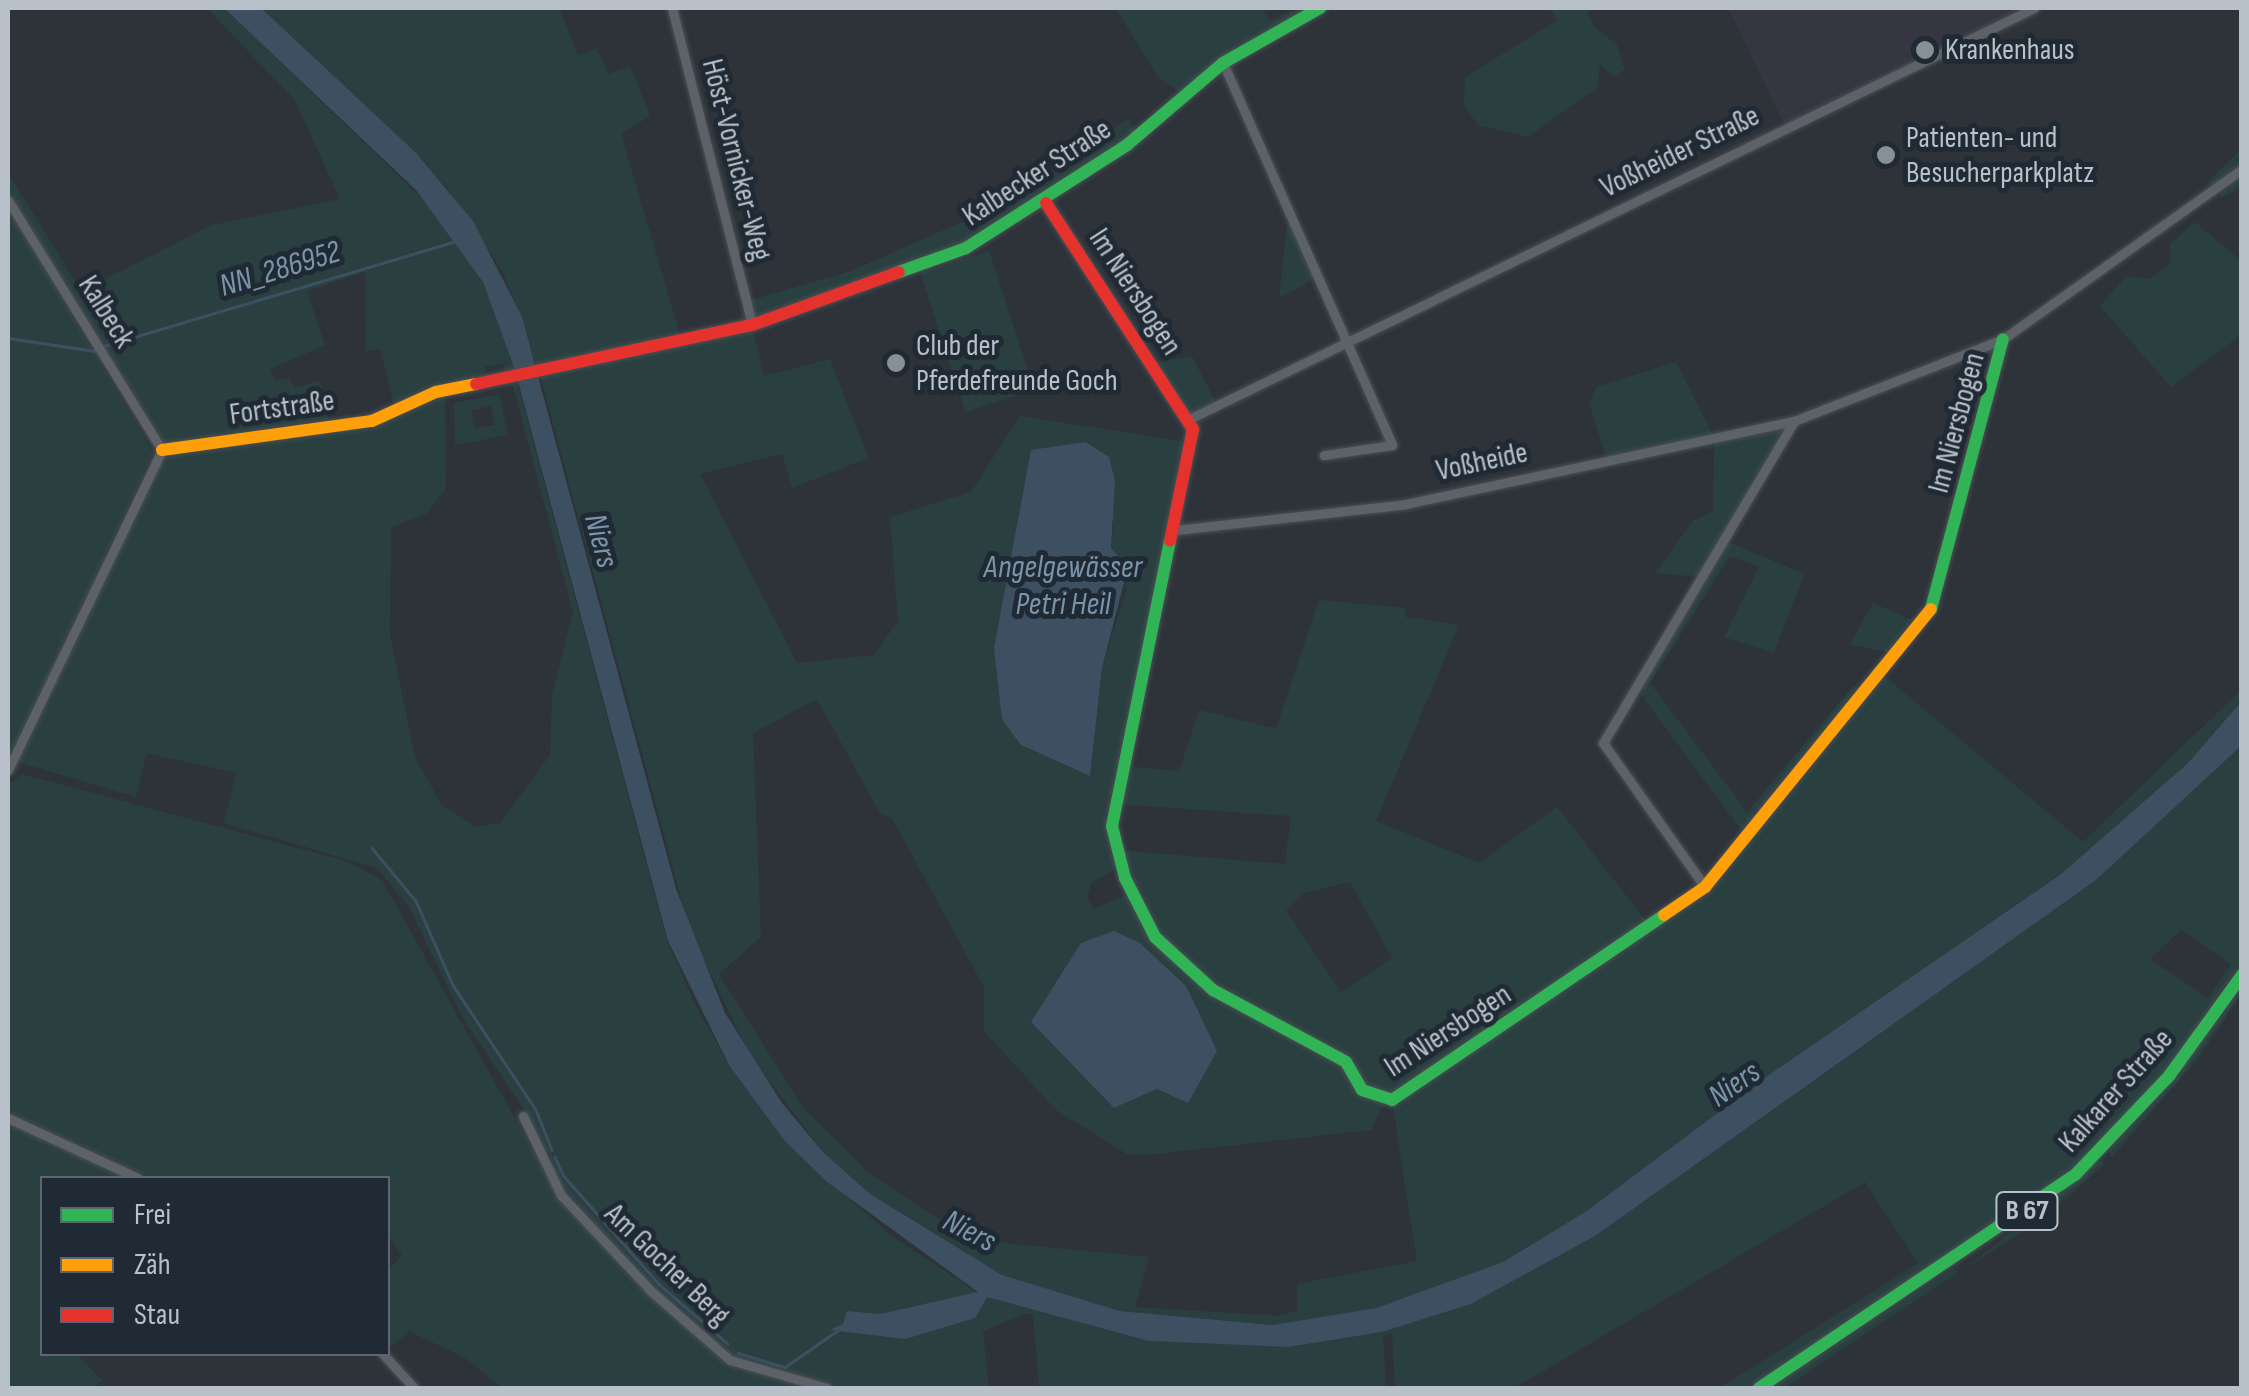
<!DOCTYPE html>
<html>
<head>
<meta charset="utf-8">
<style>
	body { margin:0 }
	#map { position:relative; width:2249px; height:1396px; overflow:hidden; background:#2d3339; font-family:"Sofia Sans Condensed",sans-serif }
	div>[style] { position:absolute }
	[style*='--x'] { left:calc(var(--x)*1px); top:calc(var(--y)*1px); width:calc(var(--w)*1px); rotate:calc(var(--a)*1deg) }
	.medical>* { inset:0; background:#353642 }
	.green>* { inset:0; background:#2a4040; transform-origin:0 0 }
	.water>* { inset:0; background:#3c5062 }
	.stream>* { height:2.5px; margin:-1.25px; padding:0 1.25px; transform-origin:1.25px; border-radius:1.25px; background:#3c5062 }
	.roads { filter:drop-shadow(0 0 2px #4a4f54) drop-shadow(0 0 2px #4a4f54) }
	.street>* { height:9px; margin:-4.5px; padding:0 4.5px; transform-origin:4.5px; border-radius:4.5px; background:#5d6268 }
	.fast>* { height:12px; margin:-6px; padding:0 6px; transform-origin:6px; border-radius:6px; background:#30b455 }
	.slow>* { height:12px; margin:-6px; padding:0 6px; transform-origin:6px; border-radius:6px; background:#ff9f0a }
	.jam>* { height:12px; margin:-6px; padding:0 6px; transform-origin:6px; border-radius:6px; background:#e5322d }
	.dots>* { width:28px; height:28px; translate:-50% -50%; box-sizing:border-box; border:5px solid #202a34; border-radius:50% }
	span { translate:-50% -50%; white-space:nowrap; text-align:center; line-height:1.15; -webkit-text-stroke:10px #202a34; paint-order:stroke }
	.shield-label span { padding:2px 8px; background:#202a34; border:2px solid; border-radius:8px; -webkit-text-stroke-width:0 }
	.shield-label { font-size:28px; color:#b8c0c9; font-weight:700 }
	.poi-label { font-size:30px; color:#b8c0c9 }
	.left { translate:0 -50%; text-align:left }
	.street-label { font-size:30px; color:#b8c0c9 }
	.water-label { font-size:32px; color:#7a94aa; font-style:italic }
	.frame { position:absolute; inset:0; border:10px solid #b8c0c9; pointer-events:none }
	.legend { position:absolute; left:40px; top:1176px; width:350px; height:180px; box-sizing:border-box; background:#202a34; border:2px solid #5d6670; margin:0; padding:12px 18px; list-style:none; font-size:30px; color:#b8c0c9 }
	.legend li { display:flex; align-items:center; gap:20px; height:50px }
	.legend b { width:50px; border:2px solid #5d6670 }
</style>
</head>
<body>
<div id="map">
	<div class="medical">
		<div style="clip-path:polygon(1728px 8px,2020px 8px,2023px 13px,1786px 128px)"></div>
	</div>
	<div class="green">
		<div style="clip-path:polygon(207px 8px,224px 8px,434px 210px,483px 282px,515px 370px,502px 371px,506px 363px,485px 367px,486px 375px,394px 406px,380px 349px,366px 351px,365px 272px,307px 291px,325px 345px,270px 369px,276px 381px,290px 378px,294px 388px,320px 381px,329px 420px,165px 444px,8px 190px,8px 173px,81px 291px,212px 225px,340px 199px,295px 100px)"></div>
		<div style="clip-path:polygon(evenodd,261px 8px,559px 8px,578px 56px,597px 48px,608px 74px,630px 66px,650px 116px,621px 134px,681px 338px,751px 325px,745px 302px,851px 271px,987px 211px,1128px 119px,1138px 136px,990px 237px,752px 325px,764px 376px,830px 359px,868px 458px,792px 488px,782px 454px,700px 474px,797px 663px,874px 655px,898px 621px,890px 517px,971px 492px,1020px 416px,1187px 442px,1125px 766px,1179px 771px,1199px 710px,1276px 729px,1319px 600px,1405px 608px,1405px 617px,1459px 625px,1376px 821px,1479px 863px,1557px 807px,1649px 925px,1705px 887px,1746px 837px,1635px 686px,1701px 577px,1655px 573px,1693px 521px,1713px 511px,1714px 439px,1607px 461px,1589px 403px,1596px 387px,1676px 362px,1714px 438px,1794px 421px,1726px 541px,1804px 574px,1774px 653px,1724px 637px,1759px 567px,1730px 556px,1650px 683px,1747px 812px,1853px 686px,1866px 694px,1883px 675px,2083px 842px,2241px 690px,2241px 702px,2188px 763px,2060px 875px,1763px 1079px,1589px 1209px,1503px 1262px,1376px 1308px,1273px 1325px,1120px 1311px,1002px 1275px,870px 1194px,823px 1152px,750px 1055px,690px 931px,541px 379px,503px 272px,448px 189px,261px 8px,1031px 450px,1114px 522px,1111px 548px,1127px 588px,1102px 668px,1090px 776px,1033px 751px,994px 648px,1031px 450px,261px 8px,817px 699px,880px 813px,892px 818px,984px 987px,984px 1031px,1056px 1110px,1127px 1154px,1147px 1155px,1372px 1130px,1379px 1111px,1392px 1101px,1417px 1261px,1297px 1284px,1297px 1311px,1278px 1316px,1135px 1307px,1149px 1257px,970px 1240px,868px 1172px,803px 1108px,719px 974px,761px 937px,753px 733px,817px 699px,261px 8px,1118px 804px,1291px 816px,1285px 864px,1117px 850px,1118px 804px,261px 8px,1121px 866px,1132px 892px,1094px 909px,1087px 898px,1091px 883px,1121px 866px,261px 8px,1350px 882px,1392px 958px,1341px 992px,1286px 911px,1304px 893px,1350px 882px,261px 8px,1031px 1022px,1188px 1103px,1157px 1089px,1114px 1108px,1031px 1022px)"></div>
		<div style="clip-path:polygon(1116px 8px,1261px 8px,1270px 21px,1296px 8px,1320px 8px,1183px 95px,1157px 76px)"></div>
		<div style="clip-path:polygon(1550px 8px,1586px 8px,1595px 27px,1617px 45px,1625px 69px,1614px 77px,1600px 65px,1597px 88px,1527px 137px,1478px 125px,1464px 105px,1465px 77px,1557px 21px)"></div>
		<div style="clip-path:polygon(2241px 150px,2241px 187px,2223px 198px,2207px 182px)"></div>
		<div style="clip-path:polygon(8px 207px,153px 453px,8px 760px)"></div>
		<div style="clip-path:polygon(1289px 209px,1320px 276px,1279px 298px)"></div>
		<div style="clip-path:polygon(2195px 222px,2241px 261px,2241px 335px,2171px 387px,2100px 306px,2127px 276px,2150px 279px,2171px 262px,2170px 244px)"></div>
		<div style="left:989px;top:251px;width:146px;height:72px;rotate:72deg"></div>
		<div style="clip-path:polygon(1192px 356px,1217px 405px,1187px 420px,1152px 363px)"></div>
		<div style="clip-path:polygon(evenodd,516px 377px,667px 941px,695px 1004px,729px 1065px,784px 1140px,890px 1235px,978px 1293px,880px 1314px,847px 1311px,846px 1328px,880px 1337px,987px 1297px,1149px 1341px,1289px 1347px,1382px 1332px,1471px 1304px,1595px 1236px,2096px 880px,2241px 746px,2241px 963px,2165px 1070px,2083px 1158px,2038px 1196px,1746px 1388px,1720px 1388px,1918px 1263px,1865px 1182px,1514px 1388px,1395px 1388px,1392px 1333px,1383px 1336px,1386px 1388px,1039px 1388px,1033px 1315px,1027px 1313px,983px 1331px,989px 1388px,842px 1388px,737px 1359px,653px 1289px,557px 1180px,549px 1151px,541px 1149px,528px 1116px,464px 1020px,409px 907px,377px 868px,224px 823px,236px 773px,147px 753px,136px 797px,18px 762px,160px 466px,173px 455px,382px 422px,445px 395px,446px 488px,426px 514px,391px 527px,390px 635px,415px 757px,441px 804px,476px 827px,500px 823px,550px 755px,552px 696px,573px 612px,513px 386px,504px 381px,516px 377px,2181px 930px,2231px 964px,2208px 998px,2150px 959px,2181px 930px)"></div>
		<div style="clip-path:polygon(evenodd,499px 394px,508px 435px,455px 445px,454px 403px,499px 394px,491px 406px,495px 425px,475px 429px,471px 410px,491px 406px)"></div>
		<div style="clip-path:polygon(1873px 603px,1922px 624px,1899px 655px,1850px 644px)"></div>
		<div style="clip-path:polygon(22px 774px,346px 861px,382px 880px,559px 1198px,727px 1365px,807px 1388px,503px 1388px,465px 1358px,409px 1331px,389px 1349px,388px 1270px,402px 1255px,388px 1234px,388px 1178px,152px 1178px,8px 1112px,8px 784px)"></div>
		<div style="clip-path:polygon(2241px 985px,2241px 995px,2197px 1060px,2111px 1158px,2109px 1150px,2160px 1097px)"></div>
		<div style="clip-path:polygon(8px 1121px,130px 1178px,42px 1178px,42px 1354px,77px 1354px,102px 1381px,94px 1388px,8px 1388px)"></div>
		<div style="clip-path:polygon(2098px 1161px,2106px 1163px,2050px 1213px,1966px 1268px)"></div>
		<div style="clip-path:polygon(1953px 1269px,1959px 1272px,1785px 1388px,1770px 1388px)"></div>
	</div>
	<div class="water">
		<div style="clip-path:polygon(224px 8px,261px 8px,415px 152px,473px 221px,522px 317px,676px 889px,725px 1013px,782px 1103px,823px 1152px,870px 1194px,1002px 1275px,1120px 1311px,1273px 1325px,1376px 1308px,1503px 1262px,1588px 1210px,1763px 1079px,2060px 875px,2188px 763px,2241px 702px,2241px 746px,2096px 880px,1595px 1236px,1471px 1304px,1382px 1332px,1288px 1347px,1149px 1341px,987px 1297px,975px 1318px,905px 1339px,830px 1330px,843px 1324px,847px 1311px,880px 1314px,978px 1292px,826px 1181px,784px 1140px,729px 1065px,668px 941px,515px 370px,483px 282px,416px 190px)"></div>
		<div style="clip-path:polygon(1085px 442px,1109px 457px,1115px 481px,1111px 548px,1128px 567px,1102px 668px,1090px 776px,1021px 745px,1002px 719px,994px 648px,1031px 450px)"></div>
		<div style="clip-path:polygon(1114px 931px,1140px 943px,1186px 986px,1217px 1051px,1188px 1103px,1157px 1089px,1114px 1108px,1031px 1022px,1081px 943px)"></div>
	</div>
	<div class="stream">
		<div style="--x:8;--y:338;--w:88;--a:8.5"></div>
		<div style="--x:104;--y:346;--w:367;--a:-16.6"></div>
		<div style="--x:372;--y:848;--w:69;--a:50.3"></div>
		<div style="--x:416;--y:901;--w:92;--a:66.2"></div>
		<div style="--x:453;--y:985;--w:150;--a:56.4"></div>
		<div style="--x:536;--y:1110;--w:43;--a:68.2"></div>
		<div style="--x:555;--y:1157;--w:21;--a:65"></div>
		<div style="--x:564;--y:1176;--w:144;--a:48.7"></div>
		<div style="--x:659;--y:1284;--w:91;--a:41"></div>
		<div style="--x:738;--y:1353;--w:49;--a:16.6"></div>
		<div style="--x:785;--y:1367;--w:65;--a:-34.9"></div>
	</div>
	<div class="roads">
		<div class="street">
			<div style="--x:672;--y:8;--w:327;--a:75.8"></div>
			<div style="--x:1223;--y:63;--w:418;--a:66.1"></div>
			<div style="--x:1392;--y:445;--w:69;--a:171.6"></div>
			<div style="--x:8;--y:200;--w:294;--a:58.4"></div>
			<div style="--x:162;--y:450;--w:355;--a:115.7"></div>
			<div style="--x:1187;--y:420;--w:942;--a:-25.94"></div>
			<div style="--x:1176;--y:530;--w:231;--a:-6.4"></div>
			<div style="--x:1406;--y:504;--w:397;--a:-12.1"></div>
			<div style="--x:1794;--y:421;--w:225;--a:-21.4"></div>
			<div style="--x:2003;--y:339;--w:293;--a:-35.4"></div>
			<div style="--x:1705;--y:887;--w:176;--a:-125.3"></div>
			<div style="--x:1603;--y:743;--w:374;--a:-59.3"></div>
			<div style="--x:523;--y:1116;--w:88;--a:64.3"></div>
			<div style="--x:561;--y:1195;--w:132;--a:46.8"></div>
			<div style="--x:651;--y:1291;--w:105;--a:41.1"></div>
			<div style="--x:730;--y:1360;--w:101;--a:16.1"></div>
			<div style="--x:8;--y:1118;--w:143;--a:24.8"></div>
			<div style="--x:383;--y:1354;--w:46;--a:47.6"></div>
		</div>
		<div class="fast">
			<div style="--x:899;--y:272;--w:71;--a:-19.7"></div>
			<div style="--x:966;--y:248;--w:191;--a:-32.6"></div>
			<div style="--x:1127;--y:145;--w:126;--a:-40.5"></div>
			<div style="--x:1223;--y:63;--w:112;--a:-29.6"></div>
			<div style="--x:1170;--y:541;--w:291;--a:101.5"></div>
			<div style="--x:1112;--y:826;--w:54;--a:76"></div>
			<div style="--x:1125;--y:878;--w:66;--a:63"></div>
			<div style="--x:1155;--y:937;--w:79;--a:42.4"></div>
			<div style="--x:1213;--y:990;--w:151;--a:28.4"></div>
			<div style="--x:1346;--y:1062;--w:32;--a:60"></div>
			<div style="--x:1362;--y:1090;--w:32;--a:18"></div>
			<div style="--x:1392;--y:1100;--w:329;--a:-34.2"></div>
			<div style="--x:1931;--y:609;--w:279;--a:-75.1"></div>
			<div style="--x:1759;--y:1388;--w:381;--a:-34"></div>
			<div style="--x:2075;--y:1175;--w:137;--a:-46.5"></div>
			<div style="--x:2169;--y:1076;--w:125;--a:-54.1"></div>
		</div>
		<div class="slow">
			<div style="--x:162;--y:450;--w:212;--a:-7.9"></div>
			<div style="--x:372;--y:421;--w:70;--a:-24.4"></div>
			<div style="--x:436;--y:392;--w:41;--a:-11.3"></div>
			<div style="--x:1664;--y:915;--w:50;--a:-34.3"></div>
			<div style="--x:1705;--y:887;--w:358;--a:-50.9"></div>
		</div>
		<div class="jam">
			<div style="--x:1046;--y:203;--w:270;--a:57"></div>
			<div style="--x:1193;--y:429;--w:114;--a:101.6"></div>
			<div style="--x:476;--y:384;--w:282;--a:-12.1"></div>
			<div style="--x:752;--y:325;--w:156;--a:-19.8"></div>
		</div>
	</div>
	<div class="dots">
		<div style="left:1925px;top:50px;background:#878f97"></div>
		<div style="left:1886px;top:155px;background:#878f97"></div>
		<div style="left:896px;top:363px;background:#878f97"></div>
	</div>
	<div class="shield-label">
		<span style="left:2027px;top:1211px">B 67</span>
	</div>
	<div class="poi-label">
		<span class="left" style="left:1945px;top:50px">Krankenhaus</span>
		<span class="left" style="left:1906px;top:155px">Patienten- und<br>Besucherparkplatz</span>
		<span class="left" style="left:916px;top:363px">Club der<br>Pferdefreunde Goch</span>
	</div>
	<div class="street-label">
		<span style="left:1680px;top:152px;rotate:-26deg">Voßheider Straße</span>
		<span style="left:736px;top:160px;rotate:76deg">Höst-Vornicker-Weg</span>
		<span style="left:1037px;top:173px;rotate:-33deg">Kalbecker Straße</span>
		<span style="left:1135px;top:292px;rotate:57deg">Im Niersbogen</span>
		<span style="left:106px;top:312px;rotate:58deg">Kalbeck</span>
		<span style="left:282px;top:408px;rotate:-8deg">Fortstraße</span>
		<span style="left:1957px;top:423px;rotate:-75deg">Im Niersbogen</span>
		<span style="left:1482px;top:462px;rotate:-12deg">Voßheide</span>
		<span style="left:1448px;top:1031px;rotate:-33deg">Im Niersbogen</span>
		<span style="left:2116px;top:1091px;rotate:-48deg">Kalkarer Straße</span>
		<span style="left:667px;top:1265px;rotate:44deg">Am Gocher Berg</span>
	</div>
	<div class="water-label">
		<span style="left:280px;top:270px;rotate:-17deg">NN_286952</span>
		<span style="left:600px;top:541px;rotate:75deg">Niers</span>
		<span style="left:1063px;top:587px">Angelgewässer<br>Petri Heil</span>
		<span style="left:1735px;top:1085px;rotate:-35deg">Niers</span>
		<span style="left:969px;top:1232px;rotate:27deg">Niers</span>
	</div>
	<div class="frame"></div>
	<ul class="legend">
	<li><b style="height:12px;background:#30b455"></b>Frei</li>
	<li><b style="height:12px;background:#ff9f0a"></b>Zäh</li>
	<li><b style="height:12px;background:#e5322d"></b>Stau</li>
	</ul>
</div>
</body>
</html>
